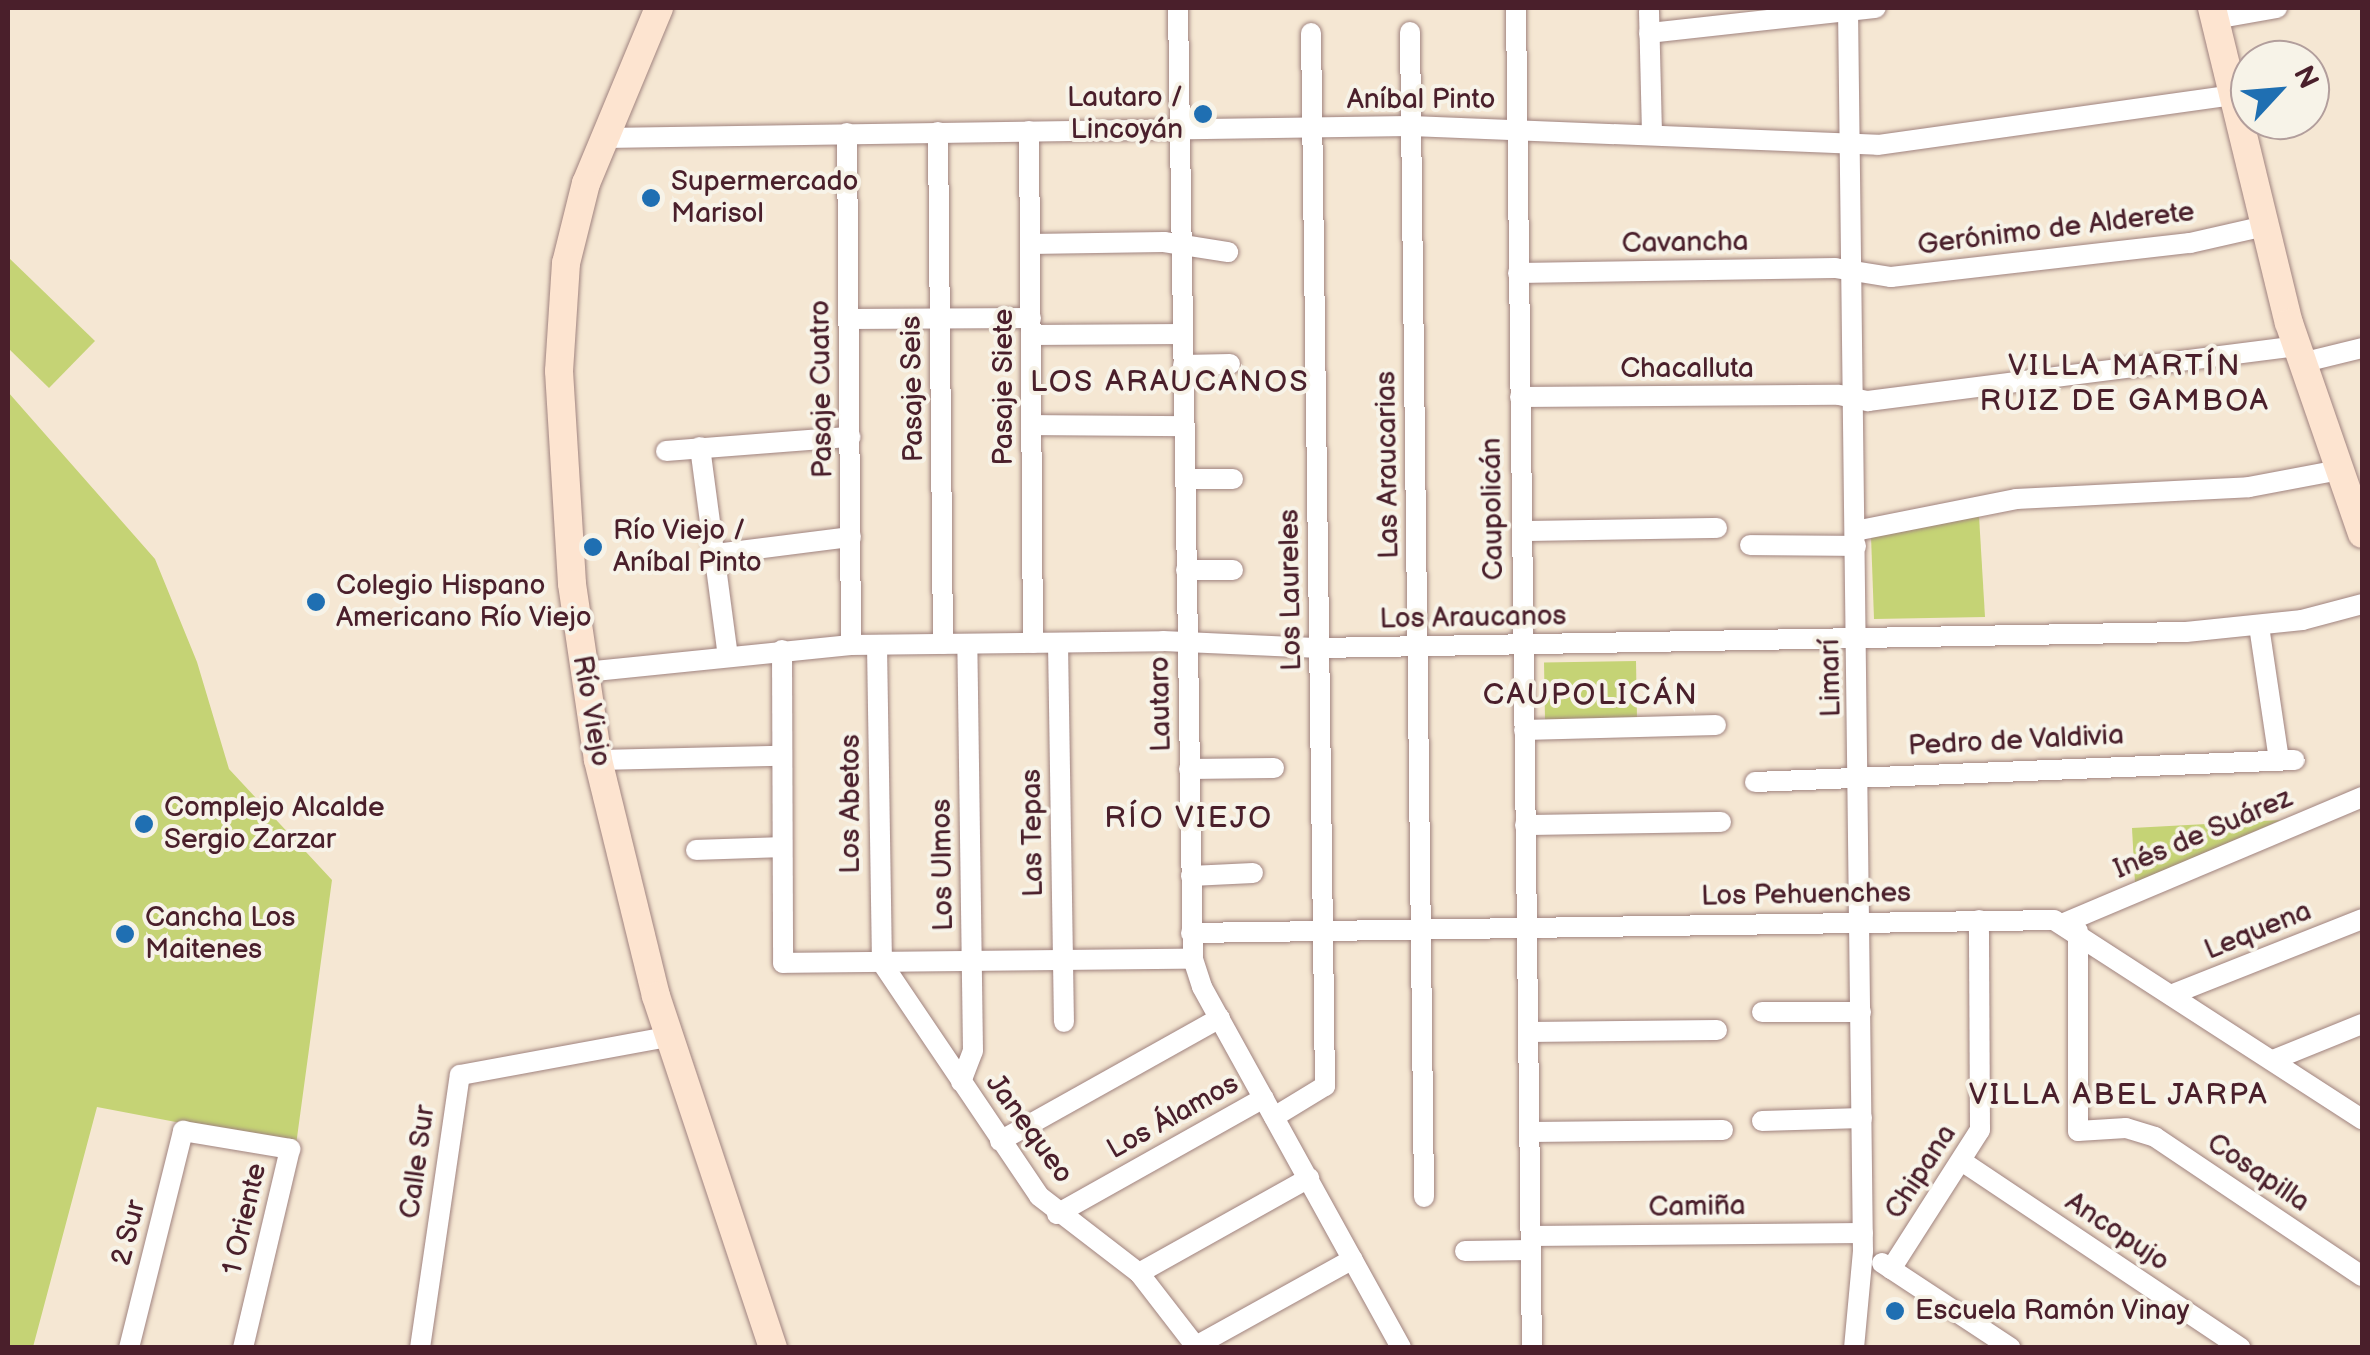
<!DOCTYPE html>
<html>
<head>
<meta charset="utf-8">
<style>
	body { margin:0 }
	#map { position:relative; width:2370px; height:1355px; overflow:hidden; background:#f5e7d3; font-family:"Balsamiq Sans",sans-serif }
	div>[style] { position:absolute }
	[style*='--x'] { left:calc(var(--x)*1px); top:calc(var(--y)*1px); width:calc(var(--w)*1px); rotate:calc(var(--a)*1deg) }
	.green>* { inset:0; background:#c5d375; transform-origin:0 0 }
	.roads { filter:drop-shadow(0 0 2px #a0837f) drop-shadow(0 0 2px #a0837f) }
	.street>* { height:20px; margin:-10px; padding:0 10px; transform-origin:10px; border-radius:10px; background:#fff }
	.secondary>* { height:28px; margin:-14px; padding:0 14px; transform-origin:14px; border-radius:14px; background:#fde4d0 }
	.dots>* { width:28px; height:28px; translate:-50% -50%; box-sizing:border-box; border:5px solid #f7f3e8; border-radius:50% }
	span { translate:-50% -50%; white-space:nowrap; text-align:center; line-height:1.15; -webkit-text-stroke:8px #f7f3e8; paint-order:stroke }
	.poi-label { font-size:28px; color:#4a1f2b }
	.right { translate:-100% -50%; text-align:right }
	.left { translate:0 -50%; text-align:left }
	.street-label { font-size:28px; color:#4a1f2b }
	.neighbourhood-label { font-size:30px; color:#4a1f2b; letter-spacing:2.5px }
	.frame { position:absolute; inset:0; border:10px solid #4a1f2b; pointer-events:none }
	.north { position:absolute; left:2230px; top:40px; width:100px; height:100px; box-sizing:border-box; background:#f7f3e8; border:2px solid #b29e9c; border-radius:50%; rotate:64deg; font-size:28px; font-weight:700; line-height:40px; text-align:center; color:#4a1f2b }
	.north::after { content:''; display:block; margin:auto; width:35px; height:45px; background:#1f6fb2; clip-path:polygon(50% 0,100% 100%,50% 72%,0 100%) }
</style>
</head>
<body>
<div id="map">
	<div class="green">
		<div style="clip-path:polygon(8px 257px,95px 341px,49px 388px,8px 348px)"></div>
		<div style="clip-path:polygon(8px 392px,155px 559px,197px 662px,229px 769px,332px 880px,296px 1145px,97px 1107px,33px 1347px,8px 1347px)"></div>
		<div style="clip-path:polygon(1979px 516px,1985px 617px,1874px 619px,1871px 536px)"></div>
		<div style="left:1636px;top:661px;width:62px;height:92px;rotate:89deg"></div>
		<div style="clip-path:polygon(2281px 820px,2135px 883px,2132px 828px)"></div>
	</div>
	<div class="roads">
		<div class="street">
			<div style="--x:1178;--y:8;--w:951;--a:89.1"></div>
			<div style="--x:1193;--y:959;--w:29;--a:72"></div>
			<div style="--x:1202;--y:987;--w:412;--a:61.1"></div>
			<div style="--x:1516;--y:8;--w:1340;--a:89.32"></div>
			<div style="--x:1848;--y:8;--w:1243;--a:89.31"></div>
			<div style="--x:1863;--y:1251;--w:97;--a:95.3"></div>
			<div style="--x:1649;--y:11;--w:124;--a:88.6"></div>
			<div style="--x:2215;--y:19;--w:63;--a:-10.1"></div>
			<div style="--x:1410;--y:32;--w:1165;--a:89.31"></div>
			<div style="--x:1649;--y:33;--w:228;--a:-6.3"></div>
			<div style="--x:1029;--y:131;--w:512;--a:89.55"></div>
			<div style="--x:938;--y:132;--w:512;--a:89.44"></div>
			<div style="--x:847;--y:133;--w:512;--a:89.55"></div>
			<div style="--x:604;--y:138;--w:807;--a:-0.85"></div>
			<div style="--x:1411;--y:126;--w:467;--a:2.3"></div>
			<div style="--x:1878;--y:145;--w:359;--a:-8"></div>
			<div style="--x:1030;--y:244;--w:134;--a:-0.9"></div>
			<div style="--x:1164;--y:242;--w:65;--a:8.9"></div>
			<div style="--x:1518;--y:273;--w:317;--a:-0.9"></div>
			<div style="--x:1835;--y:268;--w:57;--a:9.1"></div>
			<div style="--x:1891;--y:277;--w:301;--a:-6.5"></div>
			<div style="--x:2190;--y:243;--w:77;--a:-12.8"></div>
			<div style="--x:849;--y:319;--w:182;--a:-0.3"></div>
			<div style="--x:1031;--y:335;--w:152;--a:-0.4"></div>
			<div style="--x:2301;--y:363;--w:63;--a:-13.8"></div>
			<div style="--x:1183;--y:365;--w:47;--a:-1.2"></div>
			<div style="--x:1520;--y:397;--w:319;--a:-0.4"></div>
			<div style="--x:1839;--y:395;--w:30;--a:12"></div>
			<div style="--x:1868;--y:401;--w:432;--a:-7.3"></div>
			<div style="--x:1031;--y:425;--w:153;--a:0.4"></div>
			<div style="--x:700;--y:447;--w:211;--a:82.4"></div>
			<div style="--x:666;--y:451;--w:185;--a:-4.4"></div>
			<div style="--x:1185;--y:479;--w:48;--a:0"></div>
			<div style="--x:1522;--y:531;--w:195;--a:-0.9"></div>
			<div style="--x:1855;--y:531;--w:164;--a:-11.2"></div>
			<div style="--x:2016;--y:499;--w:233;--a:-2.9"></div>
			<div style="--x:2249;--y:487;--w:92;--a:-10.7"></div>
			<div style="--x:1750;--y:545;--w:106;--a:0.5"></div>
			<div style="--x:716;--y:554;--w:136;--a:-7.2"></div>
			<div style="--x:1186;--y:570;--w:47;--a:0"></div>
			<div style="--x:2259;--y:626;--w:135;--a:81.5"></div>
			<div style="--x:1058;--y:643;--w:379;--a:89.1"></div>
			<div style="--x:877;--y:645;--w:318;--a:89.1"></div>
			<div style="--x:882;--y:963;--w:281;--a:56"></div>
			<div style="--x:1039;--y:1196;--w:126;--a:37.6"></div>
			<div style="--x:1139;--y:1273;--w:95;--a:52.3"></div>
			<div style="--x:782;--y:650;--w:313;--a:89.8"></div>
			<div style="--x:783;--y:963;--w:410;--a:-0.6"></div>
			<div style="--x:585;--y:672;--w:267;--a:-5.8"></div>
			<div style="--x:851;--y:645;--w:312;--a:-0.7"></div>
			<div style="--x:1163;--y:641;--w:157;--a:2.6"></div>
			<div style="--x:1320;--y:648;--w:866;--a:-1.06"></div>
			<div style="--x:2186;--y:632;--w:117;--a:-5.9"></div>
			<div style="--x:2302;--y:620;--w:62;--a:-14.9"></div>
			<div style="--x:1524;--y:730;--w:192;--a:-1.5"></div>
			<div style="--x:598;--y:760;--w:183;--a:-1.3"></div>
			<div style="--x:1189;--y:769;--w:85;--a:-0.7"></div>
			<div style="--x:1755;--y:782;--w:540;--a:-2.33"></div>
			<div style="--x:1525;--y:825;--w:196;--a:-0.9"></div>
			<div style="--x:696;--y:850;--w:86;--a:-2"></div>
			<div style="--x:1191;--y:876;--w:62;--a:-2.8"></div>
			<div style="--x:2064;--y:923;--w:324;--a:-22.9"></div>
			<div style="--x:2078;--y:931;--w:200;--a:90"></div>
			<div style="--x:2078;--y:1131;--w:48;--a:-3.6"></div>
			<div style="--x:2126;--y:1128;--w:30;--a:17"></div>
			<div style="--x:2155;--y:1137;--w:249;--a:33.9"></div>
			<div style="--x:1191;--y:933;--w:863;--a:-0.86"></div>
			<div style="--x:2054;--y:920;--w:367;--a:32.9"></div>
			<div style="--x:2173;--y:994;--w:203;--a:-21.6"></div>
			<div style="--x:1762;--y:1012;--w:99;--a:0"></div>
			<div style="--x:1528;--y:1032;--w:189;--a:-0.6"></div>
			<div style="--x:2273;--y:1060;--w:96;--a:-22"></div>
			<div style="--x:961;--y:1082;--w:33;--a:-69"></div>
			<div style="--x:973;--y:1051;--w:407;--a:-90.8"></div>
			<div style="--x:1274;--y:1117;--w:60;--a:-31.3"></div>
			<div style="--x:1325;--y:1086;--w:1053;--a:-90.76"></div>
			<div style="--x:1762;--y:1121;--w:100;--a:-1.7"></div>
			<div style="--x:1530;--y:1132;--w:193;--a:-0.6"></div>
			<div style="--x:1000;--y:1141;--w:252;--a:-29.2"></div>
			<div style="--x:1963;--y:1162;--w:334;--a:33.8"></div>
			<div style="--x:1057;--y:1214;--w:237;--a:-29.3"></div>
			<div style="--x:1531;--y:1236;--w:332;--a:-0.5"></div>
			<div style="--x:1465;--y:1251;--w:66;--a:-0.9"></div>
			<div style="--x:1882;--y:1263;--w:154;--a:33.4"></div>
			<div style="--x:1891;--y:1269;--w:165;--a:-57.4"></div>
			<div style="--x:1980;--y:1130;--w:210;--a:-90.3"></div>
			<div style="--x:1139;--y:1273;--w:195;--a:-29.2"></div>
			<div style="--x:1196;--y:1346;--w:179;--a:-29"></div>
			<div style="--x:129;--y:1348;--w:224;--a:-76"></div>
			<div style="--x:183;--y:1131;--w:109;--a:9.5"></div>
			<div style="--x:290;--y:1149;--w:204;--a:103.3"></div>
			<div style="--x:420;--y:1348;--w:276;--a:-81.7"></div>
			<div style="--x:460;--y:1075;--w:211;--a:-10.4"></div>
		</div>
		<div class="secondary">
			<div style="--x:659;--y:8;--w:190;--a:112.6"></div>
			<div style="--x:586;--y:183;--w:82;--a:104"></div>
			<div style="--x:566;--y:263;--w:108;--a:93.7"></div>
			<div style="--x:559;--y:371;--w:213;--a:86.5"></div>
			<div style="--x:572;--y:584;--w:178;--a:81.6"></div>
			<div style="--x:598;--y:760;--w:243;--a:76.2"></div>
			<div style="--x:656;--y:996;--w:371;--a:71.6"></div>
			<div style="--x:2212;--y:8;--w:324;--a:76.3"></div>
			<div style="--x:2289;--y:323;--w:223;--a:70.9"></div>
		</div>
	</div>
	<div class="dots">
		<div style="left:1203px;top:114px;background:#1f6fb2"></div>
		<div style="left:651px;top:198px;background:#1f6fb2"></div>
		<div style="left:593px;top:547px;background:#1f6fb2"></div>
		<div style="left:316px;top:602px;background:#1f6fb2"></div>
		<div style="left:144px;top:824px;background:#1f6fb2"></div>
		<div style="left:125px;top:934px;background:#1f6fb2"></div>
		<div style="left:1895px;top:1311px;background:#1f6fb2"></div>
	</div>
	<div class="poi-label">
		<span class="right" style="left:1183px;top:114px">Lautaro /<br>Lincoyán</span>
		<span class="left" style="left:671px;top:198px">Supermercado<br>Marisol</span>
		<span class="left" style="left:613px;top:547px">Río Viejo /<br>Aníbal Pinto</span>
		<span class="left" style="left:336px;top:602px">Colegio Hispano<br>Americano Río Viejo</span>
		<span class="left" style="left:164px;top:824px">Complejo Alcalde<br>Sergio Zarzar</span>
		<span class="left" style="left:145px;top:934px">Cancha Los<br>Maitenes</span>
		<span class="left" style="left:1915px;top:1311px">Escuela Ramón Vinay</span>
	</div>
	<div class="street-label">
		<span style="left:1421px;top:100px">Aníbal Pinto</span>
		<span style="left:2056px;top:229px;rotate:-7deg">Gerónimo de Alderete</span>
		<span style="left:1685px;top:243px;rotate:-1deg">Cavancha</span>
		<span style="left:1687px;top:369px">Chacalluta</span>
		<span style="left:1004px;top:387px;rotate:-90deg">Pasaje Siete</span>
		<span style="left:822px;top:389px;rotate:-91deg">Pasaje Cuatro</span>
		<span style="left:913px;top:389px;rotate:-91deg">Pasaje Seis</span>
		<span style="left:1388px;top:465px;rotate:-91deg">Las Araucarias</span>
		<span style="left:1493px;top:509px;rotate:-91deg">Caupolicán</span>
		<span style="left:1291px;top:590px;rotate:-91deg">Los Laureles</span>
		<span style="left:1473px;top:618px;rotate:-1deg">Los Araucanos</span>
		<span style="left:1831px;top:678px;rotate:-91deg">Limarí</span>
		<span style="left:1161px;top:704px;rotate:-91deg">Lautaro</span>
		<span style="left:591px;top:711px;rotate:80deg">Río Viejo</span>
		<span style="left:2016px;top:741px;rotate:-3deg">Pedro de Valdivia</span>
		<span style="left:851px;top:804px;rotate:-90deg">Los Abetos</span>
		<span style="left:1033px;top:833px;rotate:-91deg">Las Tepas</span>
		<span style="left:2203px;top:834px;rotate:-23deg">Inés de Suárez</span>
		<span style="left:943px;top:865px;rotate:-91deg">Los Ulmos</span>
		<span style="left:1806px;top:895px;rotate:-1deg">Los Pehuenches</span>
		<span style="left:2258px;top:931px;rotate:-22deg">Lequena</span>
		<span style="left:1173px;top:1117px;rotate:-29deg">Los Álamos</span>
		<span style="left:1029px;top:1129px;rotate:54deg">Janequeo</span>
		<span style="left:418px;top:1162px;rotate:-82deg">Calle Sur</span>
		<span style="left:1921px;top:1172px;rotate:-57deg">Chipana</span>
		<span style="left:2258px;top:1173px;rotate:34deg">Cosapilla</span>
		<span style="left:1697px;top:1207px;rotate:-1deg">Camiña</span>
		<span style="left:245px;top:1219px;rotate:-77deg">1 Oriente</span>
		<span style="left:2117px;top:1232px;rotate:34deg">Ancopujo</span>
		<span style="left:129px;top:1233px;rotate:-76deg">2 Sur</span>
	</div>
	<div class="neighbourhood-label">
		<span style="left:2125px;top:383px">VILLA MARTÍN<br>RUIZ DE GAMBOA</span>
		<span style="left:1170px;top:382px">LOS ARAUCANOS</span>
		<span style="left:1591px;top:695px">CAUPOLICÁN</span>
		<span style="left:1189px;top:818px">RÍO VIEJO</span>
		<span style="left:2119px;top:1095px">VILLA ABEL JARPA</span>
	</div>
	<div class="frame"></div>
	<div class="north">N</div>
</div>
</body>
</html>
